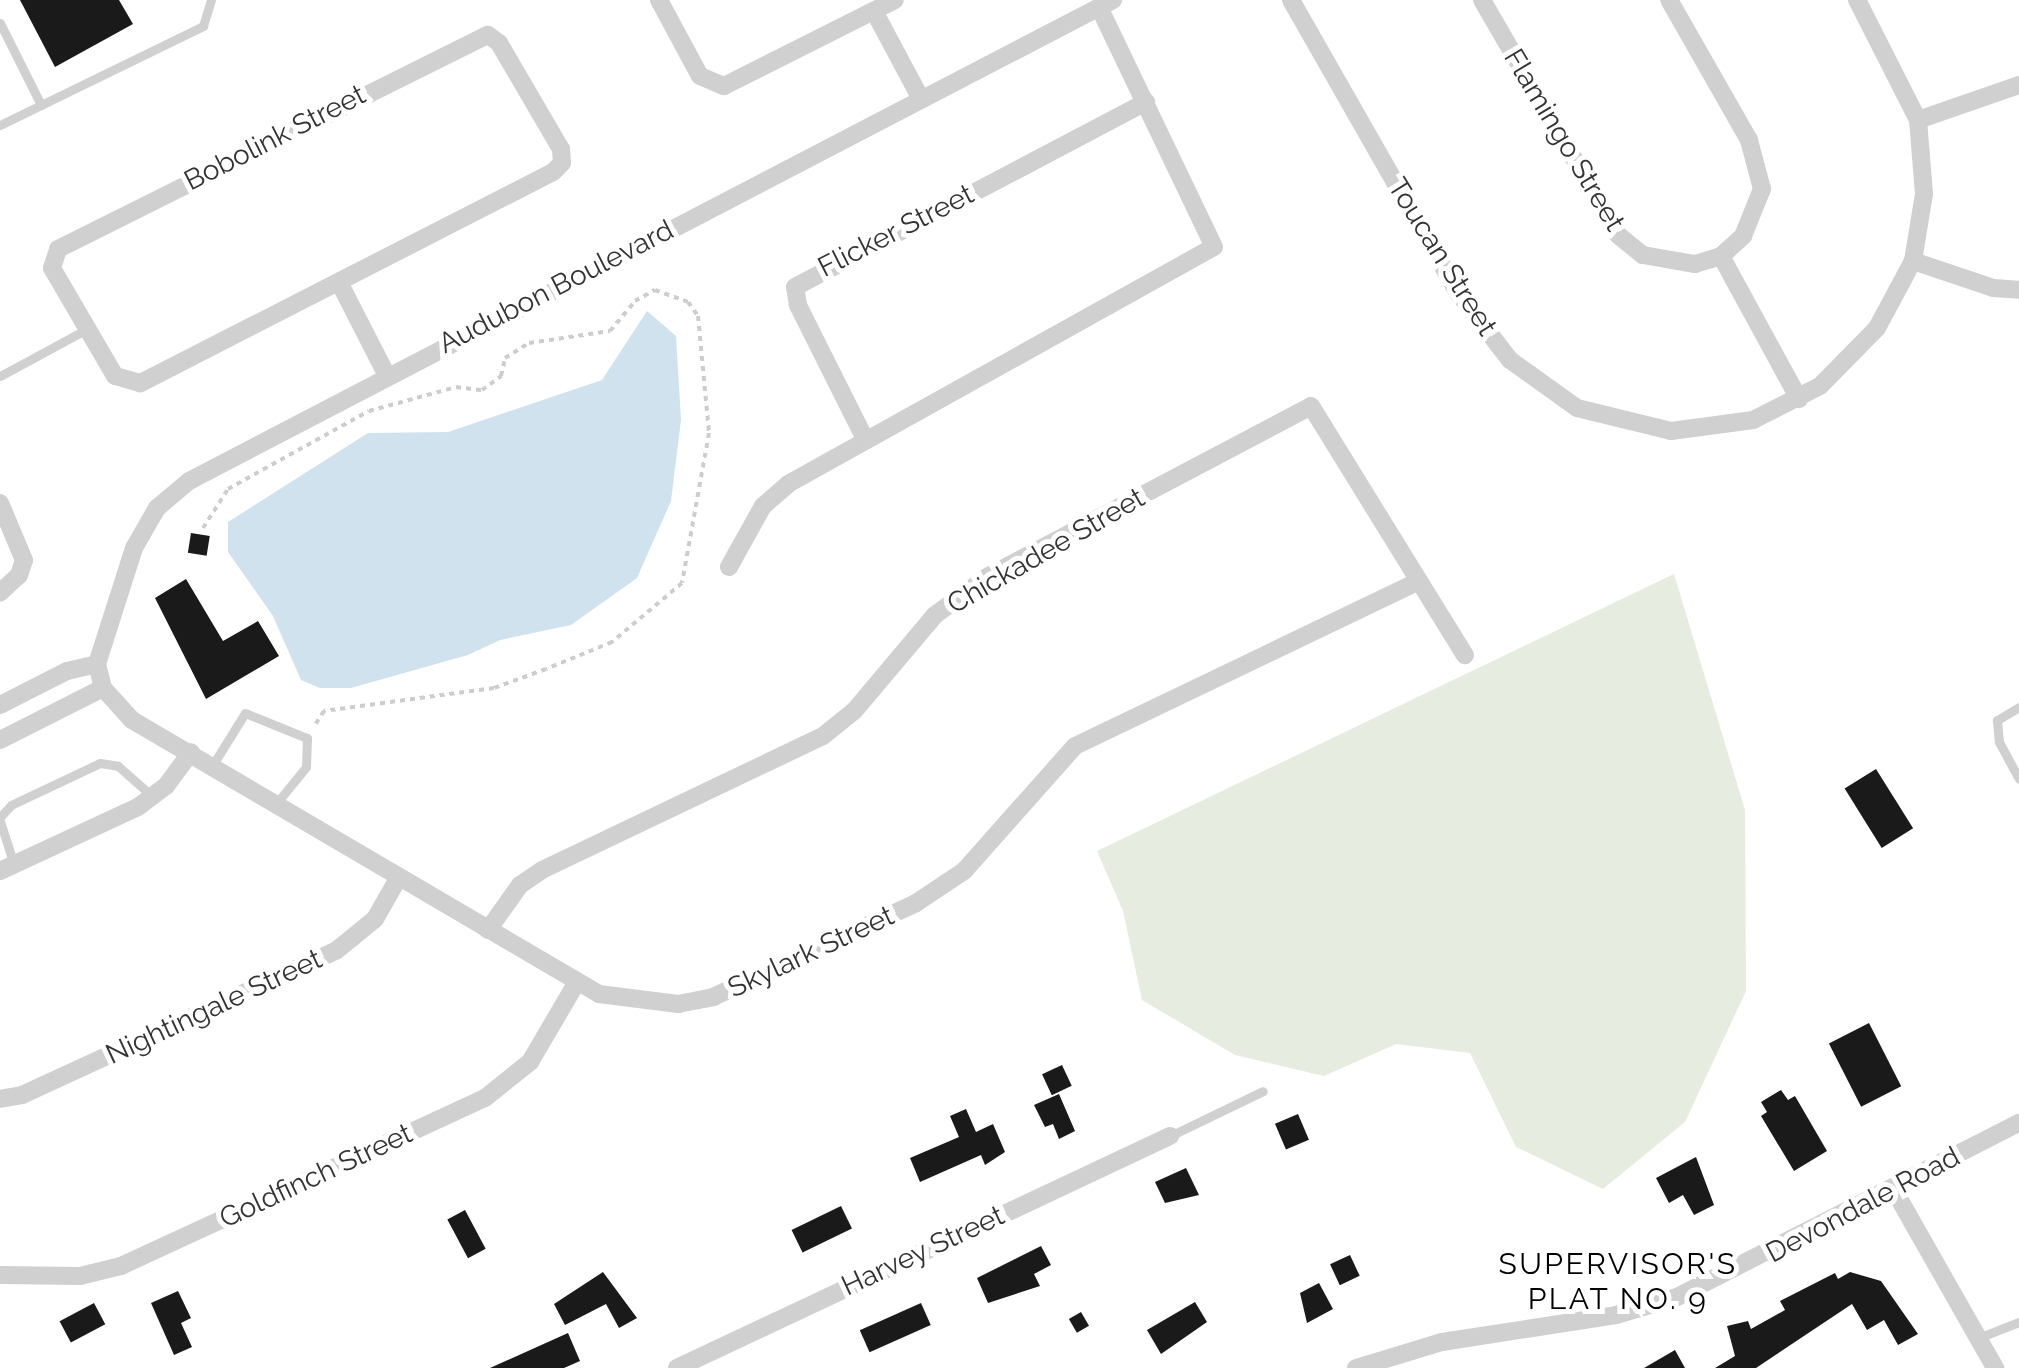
<!DOCTYPE html>
<html>
<head>
<meta charset="utf-8">
<style>
	body { margin:0 }
	#map { position:relative; width:2019px; height:1368px; overflow:hidden; background:#fff; font-family:Raleway,sans-serif }
	div>[style] { position:absolute }
	[style*='--x'] { left:calc(var(--x)*1px); top:calc(var(--y)*1px); width:calc(var(--w)*1px); rotate:calc(var(--a)*1deg) }
	.green>* { inset:0; background:#e6ecdf }
	.water>* { inset:0; background:#cfe2ee }
	.building>* { inset:0; background:#1a1a1a; transform-origin:0 0 }
	.path>* { height:4px; margin-top:-2px; transform-origin:0; background:repeating-linear-gradient(90deg,#cdcdcd 0 5px,transparent 0 10px) }
	.service>* { height:9px; margin:-4.5px; padding:0 4.5px; transform-origin:4.5px; border-radius:4.5px; background:#d0d0d0 }
	.minor>* { height:18px; margin:-9px; padding:0 9px; transform-origin:9px; border-radius:9px; background:#d0d0d0 }
	span { translate:-50% -50%; white-space:nowrap; text-align:center; line-height:1.15; -webkit-text-stroke:10px #fff; paint-order:stroke }
	.street-label { font-size:28px; color:#333 }
	.neighbourhood-label { font-size:30px; color:#000; letter-spacing:2.5px }
</style>
</head>
<body>
<div id="map">
	<div class="green">
		<div style="clip-path:polygon(1674px 574px,1745px 810px,1746px 991px,1685px 1122px,1603px 1189px,1516px 1147px,1470px 1053px,1396px 1044px,1324px 1076px,1235px 1055px,1142px 1000px,1123px 911px,1097px 851px)"></div>
	</div>
	<div class="water">
		<div style="clip-path:polygon(647px 311px,676px 336px,681px 420px,671px 501px,637px 578px,571px 625px,500px 640px,468px 655px,351px 688px,320px 688px,301px 680px,273px 616px,228px 552px,228px 522px,368px 433px,448px 432px,602px 380px)"></div>
	</div>
	<div class="building">
		<div style="clip-path:polygon(20px 0,119px 0,133px 24px,55px 67px)"></div>
		<div style="left:191px;top:533px;width:19px;height:20px;rotate:9deg"></div>
		<div style="clip-path:polygon(186px 579px,223px 641px,258px 621px,279px 656px,206px 699px,155px 598px)"></div>
		<div style="left:1876px;top:769px;width:70px;height:37px;rotate:58deg"></div>
		<div style="left:1869px;top:1023px;width:71px;height:45px;rotate:63deg"></div>
		<div style="left:1062px;top:1065px;width:23px;height:22px;rotate:65deg"></div>
		<div style="clip-path:polygon(1781px 1090px,1788px 1100px,1795px 1096px,1827px 1151px,1794px 1171px,1761px 1116px,1767px 1112px,1761px 1102px)"></div>
		<div style="clip-path:polygon(1059px 1094px,1075px 1131px,1059px 1139px,1053px 1124px,1045px 1127px,1034px 1105px)"></div>
		<div style="clip-path:polygon(966px 1109px,976px 1132px,993px 1124px,1005px 1152px,985px 1165px,981px 1155px,920px 1182px,910px 1158px,959px 1137px,950px 1116px)"></div>
		<div style="left:1298px;top:1114px;width:28px;height:25px;rotate:67deg"></div>
		<div style="clip-path:polygon(1696px 1157px,1714px 1205px,1694px 1215px,1683px 1195px,1669px 1203px,1656px 1178px)"></div>
		<div style="clip-path:polygon(1186px 1168px,1199px 1195px,1165px 1203px,1155px 1182px)"></div>
		<div style="left:841px;top:1206px;width:25px;height:55px;rotate:64deg"></div>
		<div style="left:465px;top:1210px;width:44px;height:20px;rotate:62deg"></div>
		<div style="clip-path:polygon(1041px 1246px,1051px 1265px,1034px 1274px,1040px 1286px,988px 1303px,977px 1278px)"></div>
		<div style="left:1350px;top:1255px;width:23px;height:22px;rotate:65deg"></div>
		<div style="clip-path:polygon(603px 1272px,637px 1318px,619px 1328px,606px 1304px,565px 1325px,554px 1304px)"></div>
		<div style="clip-path:polygon(1850px 1272px,1881px 1281px,1918px 1334px,1898px 1345px,1884px 1320px,1867px 1330px,1852px 1304px,1756px 1368px,1715px 1368px,1735px 1356px,1727px 1326px,1748px 1321px,1751px 1329px,1785px 1310px,1780px 1301px,1835px 1273px,1838px 1279px)"></div>
		<div style="clip-path:polygon(1319px 1283px,1333px 1309px,1307px 1323px,1300px 1293px)"></div>
		<div style="clip-path:polygon(178px 1291px,191px 1318px,181px 1323px,192px 1347px,174px 1355px,151px 1303px)"></div>
		<div style="clip-path:polygon(1195px 1302px,1207px 1322px,1161px 1354px,1147px 1330px)"></div>
		<div style="left:94px;top:1303px;width:24px;height:39px;rotate:62deg"></div>
		<div style="left:921px;top:1303px;width:24px;height:67px;rotate:66deg"></div>
		<div style="left:1081px;top:1312px;width:16px;height:14px;rotate:60deg"></div>
		<div style="clip-path:polygon(568px 1333px,580px 1361px,564px 1368px,490px 1368px)"></div>
		<div style="clip-path:polygon(1675px 1350px,1685px 1368px,1644px 1368px)"></div>
	</div>
	<div class="path">
		<div style="--x:203;--y:528;--w:46;--a:-57.3"></div>
		<div style="--x:228;--y:489;--w:161;--a:-29"></div>
		<div style="--x:369;--y:411;--w:90;--a:-15.4"></div>
		<div style="--x:456;--y:387;--w:26;--a:7"></div>
		<div style="--x:482;--y:390;--w:24;--a:-36"></div>
		<div style="--x:501;--y:376;--w:18;--a:-77"></div>
		<div style="--x:505;--y:358;--w:28;--a:-32"></div>
		<div style="--x:529;--y:343;--w:82;--a:-8.4"></div>
		<div style="--x:610;--y:331;--w:39;--a:-50"></div>
		<div style="--x:635;--y:301;--w:23;--a:-29"></div>
		<div style="--x:655;--y:290;--w:35;--a:20"></div>
		<div style="--x:688;--y:302;--w:17;--a:54"></div>
		<div style="--x:698;--y:316;--w:118;--a:84.6"></div>
		<div style="--x:709;--y:433;--w:152;--a:100.2"></div>
		<div style="--x:682;--y:583;--w:92;--a:139.9"></div>
		<div style="--x:612;--y:642;--w:71;--a:157.8"></div>
		<div style="--x:546;--y:669;--w:55;--a:159.9"></div>
		<div style="--x:494;--y:688;--w:172;--a:172.3"></div>
		<div style="--x:324;--y:711;--w:17;--a:123"></div>
	</div>
	<div class="service">
		<div style="--x:0;--y:23;--w:92;--a:63.4"></div>
		<div style="--x:0;--y:125;--w:226;--a:-26"></div>
		<div style="--x:203;--y:26;--w:27;--a:-73"></div>
		<div style="--x:0;--y:376;--w:99;--a:-28.4"></div>
		<div style="--x:2019;--y:707;--w:26;--a:149"></div>
		<div style="--x:1997;--y:720;--w:22;--a:85"></div>
		<div style="--x:1999;--y:742;--w:42;--a:61.6"></div>
		<div style="--x:212;--y:766;--w:62;--a:-58.1"></div>
		<div style="--x:245;--y:713;--w:67;--a:22"></div>
		<div style="--x:307;--y:738;--w:29;--a:92"></div>
		<div style="--x:306;--y:767;--w:49;--a:129.2"></div>
		<div style="--x:0;--y:817;--w:16;--a:-47"></div>
		<div style="--x:11;--y:805;--w:98;--a:-25.3"></div>
		<div style="--x:100;--y:763;--w:18;--a:9"></div>
		<div style="--x:118;--y:766;--w:47;--a:41.5"></div>
		<div style="--x:0;--y:821;--w:46;--a:72.3"></div>
		<div style="--x:1170;--y:1136;--w:103;--a:-25.8"></div>
		<div style="--x:1978;--y:1338;--w:44;--a:-21.3"></div>
	</div>
	<div class="minor">
		<div style="--x:659;--y:0;--w:86;--a:61.7"></div>
		<div style="--x:700;--y:76;--w:26;--a:23"></div>
		<div style="--x:724;--y:86;--w:191;--a:-26.7"></div>
		<div style="--x:1113;--y:0;--w:1042;--a:152.5"></div>
		<div style="--x:189;--y:481;--w:42;--a:139.8"></div>
		<div style="--x:157;--y:508;--w:46;--a:119.9"></div>
		<div style="--x:134;--y:548;--w:122;--a:107.7"></div>
		<div style="--x:97;--y:664;--w:25;--a:76"></div>
		<div style="--x:103;--y:688;--w:43;--a:47.8"></div>
		<div style="--x:132;--y:720;--w:541;--a:30.4"></div>
		<div style="--x:599;--y:994;--w:80;--a:7.2"></div>
		<div style="--x:678;--y:1004;--w:36;--a:-11"></div>
		<div style="--x:713;--y:997;--w:224;--a:-24.8"></div>
		<div style="--x:916;--y:903;--w:58;--a:-33.7"></div>
		<div style="--x:964;--y:871;--w:167;--a:-48.4"></div>
		<div style="--x:1075;--y:746;--w:379;--a:-25.6"></div>
		<div style="--x:1291;--y:0;--w:339;--a:60.3"></div>
		<div style="--x:1459;--y:294;--w:83;--a:52.3"></div>
		<div style="--x:1510;--y:360;--w:82;--a:35.6"></div>
		<div style="--x:1577;--y:408;--w:97;--a:13.7"></div>
		<div style="--x:1671;--y:431;--w:83;--a:-7.6"></div>
		<div style="--x:1753;--y:420;--w:75;--a:-26.9"></div>
		<div style="--x:1820;--y:386;--w:81;--a:-45.5"></div>
		<div style="--x:1877;--y:328;--w:76;--a:-61.8"></div>
		<div style="--x:1913;--y:261;--w:68;--a:-80.7"></div>
		<div style="--x:1924;--y:194;--w:74;--a:-94.6"></div>
		<div style="--x:1918;--y:120;--w:135;--a:-116.9"></div>
		<div style="--x:1482;--y:0;--w:272;--a:59.9"></div>
		<div style="--x:1618;--y:235;--w:32;--a:39"></div>
		<div style="--x:1643;--y:255;--w:53;--a:9.8"></div>
		<div style="--x:1695;--y:264;--w:27;--a:-17"></div>
		<div style="--x:1721;--y:256;--w:30;--a:-42"></div>
		<div style="--x:1743;--y:236;--w:51;--a:-68"></div>
		<div style="--x:1762;--y:189;--w:51;--a:-104.9"></div>
		<div style="--x:1749;--y:140;--w:161;--a:-119.7"></div>
		<div style="--x:874;--y:11;--w:100;--a:61.9"></div>
		<div style="--x:488;--y:35;--w:14;--a:36"></div>
		<div style="--x:499;--y:43;--w:123;--a:59.7"></div>
		<div style="--x:561;--y:149;--w:14;--a:86"></div>
		<div style="--x:562;--y:163;--w:13;--a:135"></div>
		<div style="--x:553;--y:172;--w:464;--a:152.9"></div>
		<div style="--x:140;--y:383;--w:26;--a:-164"></div>
		<div style="--x:115;--y:376;--w:125;--a:-120.3"></div>
		<div style="--x:52;--y:268;--w:20;--a:-72"></div>
		<div style="--x:58;--y:249;--w:480;--a:-26.5"></div>
		<div style="--x:1918;--y:120;--w:107;--a:-19.1"></div>
		<div style="--x:1721;--y:256;--w:163;--a:61.4"></div>
		<div style="--x:1913;--y:261;--w:84;--a:18.6"></div>
		<div style="--x:1993;--y:288;--w:26;--a:4"></div>
		<div style="--x:339;--y:282;--w:103;--a:62.9"></div>
		<div style="--x:864;--y:437;--w:148;--a:-116.6"></div>
		<div style="--x:798;--y:305;--w:18;--a:-99"></div>
		<div style="--x:795;--y:287;--w:397;--a:-27.8"></div>
		<div style="--x:0;--y:503;--w:62;--a:67.2"></div>
		<div style="--x:24;--y:560;--w:16;--a:108"></div>
		<div style="--x:19;--y:575;--w:26;--a:137"></div>
		<div style="--x:729;--y:567;--w:70;--a:-60.9"></div>
		<div style="--x:763;--y:506;--w:33;--a:-41"></div>
		<div style="--x:788;--y:484;--w:487;--a:-29.1"></div>
		<div style="--x:1214;--y:247;--w:266;--a:-115.6"></div>
		<div style="--x:0;--y:705;--w:75;--a:-26.9"></div>
		<div style="--x:67;--y:671;--w:31;--a:-13"></div>
		<div style="--x:0;--y:740;--w:115;--a:-26.8"></div>
		<div style="--x:0;--y:871;--w:152;--a:-24.9"></div>
		<div style="--x:138;--y:807;--w:35;--a:-37"></div>
		<div style="--x:166;--y:786;--w:42;--a:-53.7"></div>
		<div style="--x:488;--y:930;--w:55;--a:-54.6"></div>
		<div style="--x:520;--y:885;--w:27;--a:-34"></div>
		<div style="--x:542;--y:870;--w:311;--a:-25.5"></div>
		<div style="--x:823;--y:736;--w:41;--a:-39.1"></div>
		<div style="--x:855;--y:710;--w:124;--a:-49.9"></div>
		<div style="--x:935;--y:615;--w:64;--a:-36.2"></div>
		<div style="--x:987;--y:577;--w:366;--a:-27.8"></div>
		<div style="--x:1311;--y:406;--w:293;--a:58.3"></div>
		<div style="--x:0;--y:1099;--w:22;--a:-10"></div>
		<div style="--x:22;--y:1095;--w:347;--a:-24.7"></div>
		<div style="--x:337;--y:950;--w:49;--a:-39.2"></div>
		<div style="--x:375;--y:919;--w:48;--a:-60.3"></div>
		<div style="--x:1894;--y:1190;--w:205;--a:60.4"></div>
		<div style="--x:0;--y:1275;--w:80;--a:0.7"></div>
		<div style="--x:80;--y:1276;--w:42;--a:-13.7"></div>
		<div style="--x:121;--y:1266;--w:401;--a:-24.8"></div>
		<div style="--x:485;--y:1098;--w:58;--a:-38.7"></div>
		<div style="--x:530;--y:1062;--w:93;--a:-59.6"></div>
		<div style="--x:677;--y:1368;--w:545;--a:-25.2"></div>
		<div style="--x:1356;--y:1368;--w:90;--a:-16.8"></div>
		<div style="--x:1442;--y:1342;--w:176;--a:-8.8"></div>
		<div style="--x:1616;--y:1315;--w:64;--a:-16.4"></div>
		<div style="--x:1677;--y:1297;--w:384;--a:-27"></div>
	</div>
	<div class="street-label">
		<span style="left:275px;top:138px;rotate:-27deg">Bobolink Street</span>
		<span style="left:1564px;top:140px;rotate:59deg">Flamingo Street</span>
		<span style="left:896px;top:231px;rotate:-27deg">Flicker Street</span>
		<span style="left:1442px;top:257px;rotate:58deg">Toucan Street</span>
		<span style="left:556px;top:287px;rotate:-27deg">Audubon Boulevard</span>
		<span style="left:1046px;top:551px;rotate:-30deg">Chickadee Street</span>
		<span style="left:811px;top:952px;rotate:-25deg">Skylark Street</span>
		<span style="left:214px;top:1007px;rotate:-25deg">Nightingale Street</span>
		<span style="left:316px;top:1176px;rotate:-25deg">Goldfinch Street</span>
		<span style="left:1863px;top:1205px;rotate:-28deg">Devondale Road</span>
		<span style="left:923px;top:1251px;rotate:-25deg">Harvey Street</span>
	</div>
	<div class="neighbourhood-label">
		<span style="left:1618px;top:1281px">SUPERVISOR'S<br>PLAT NO. 9</span>
	</div>
</div>
</body>
</html>
